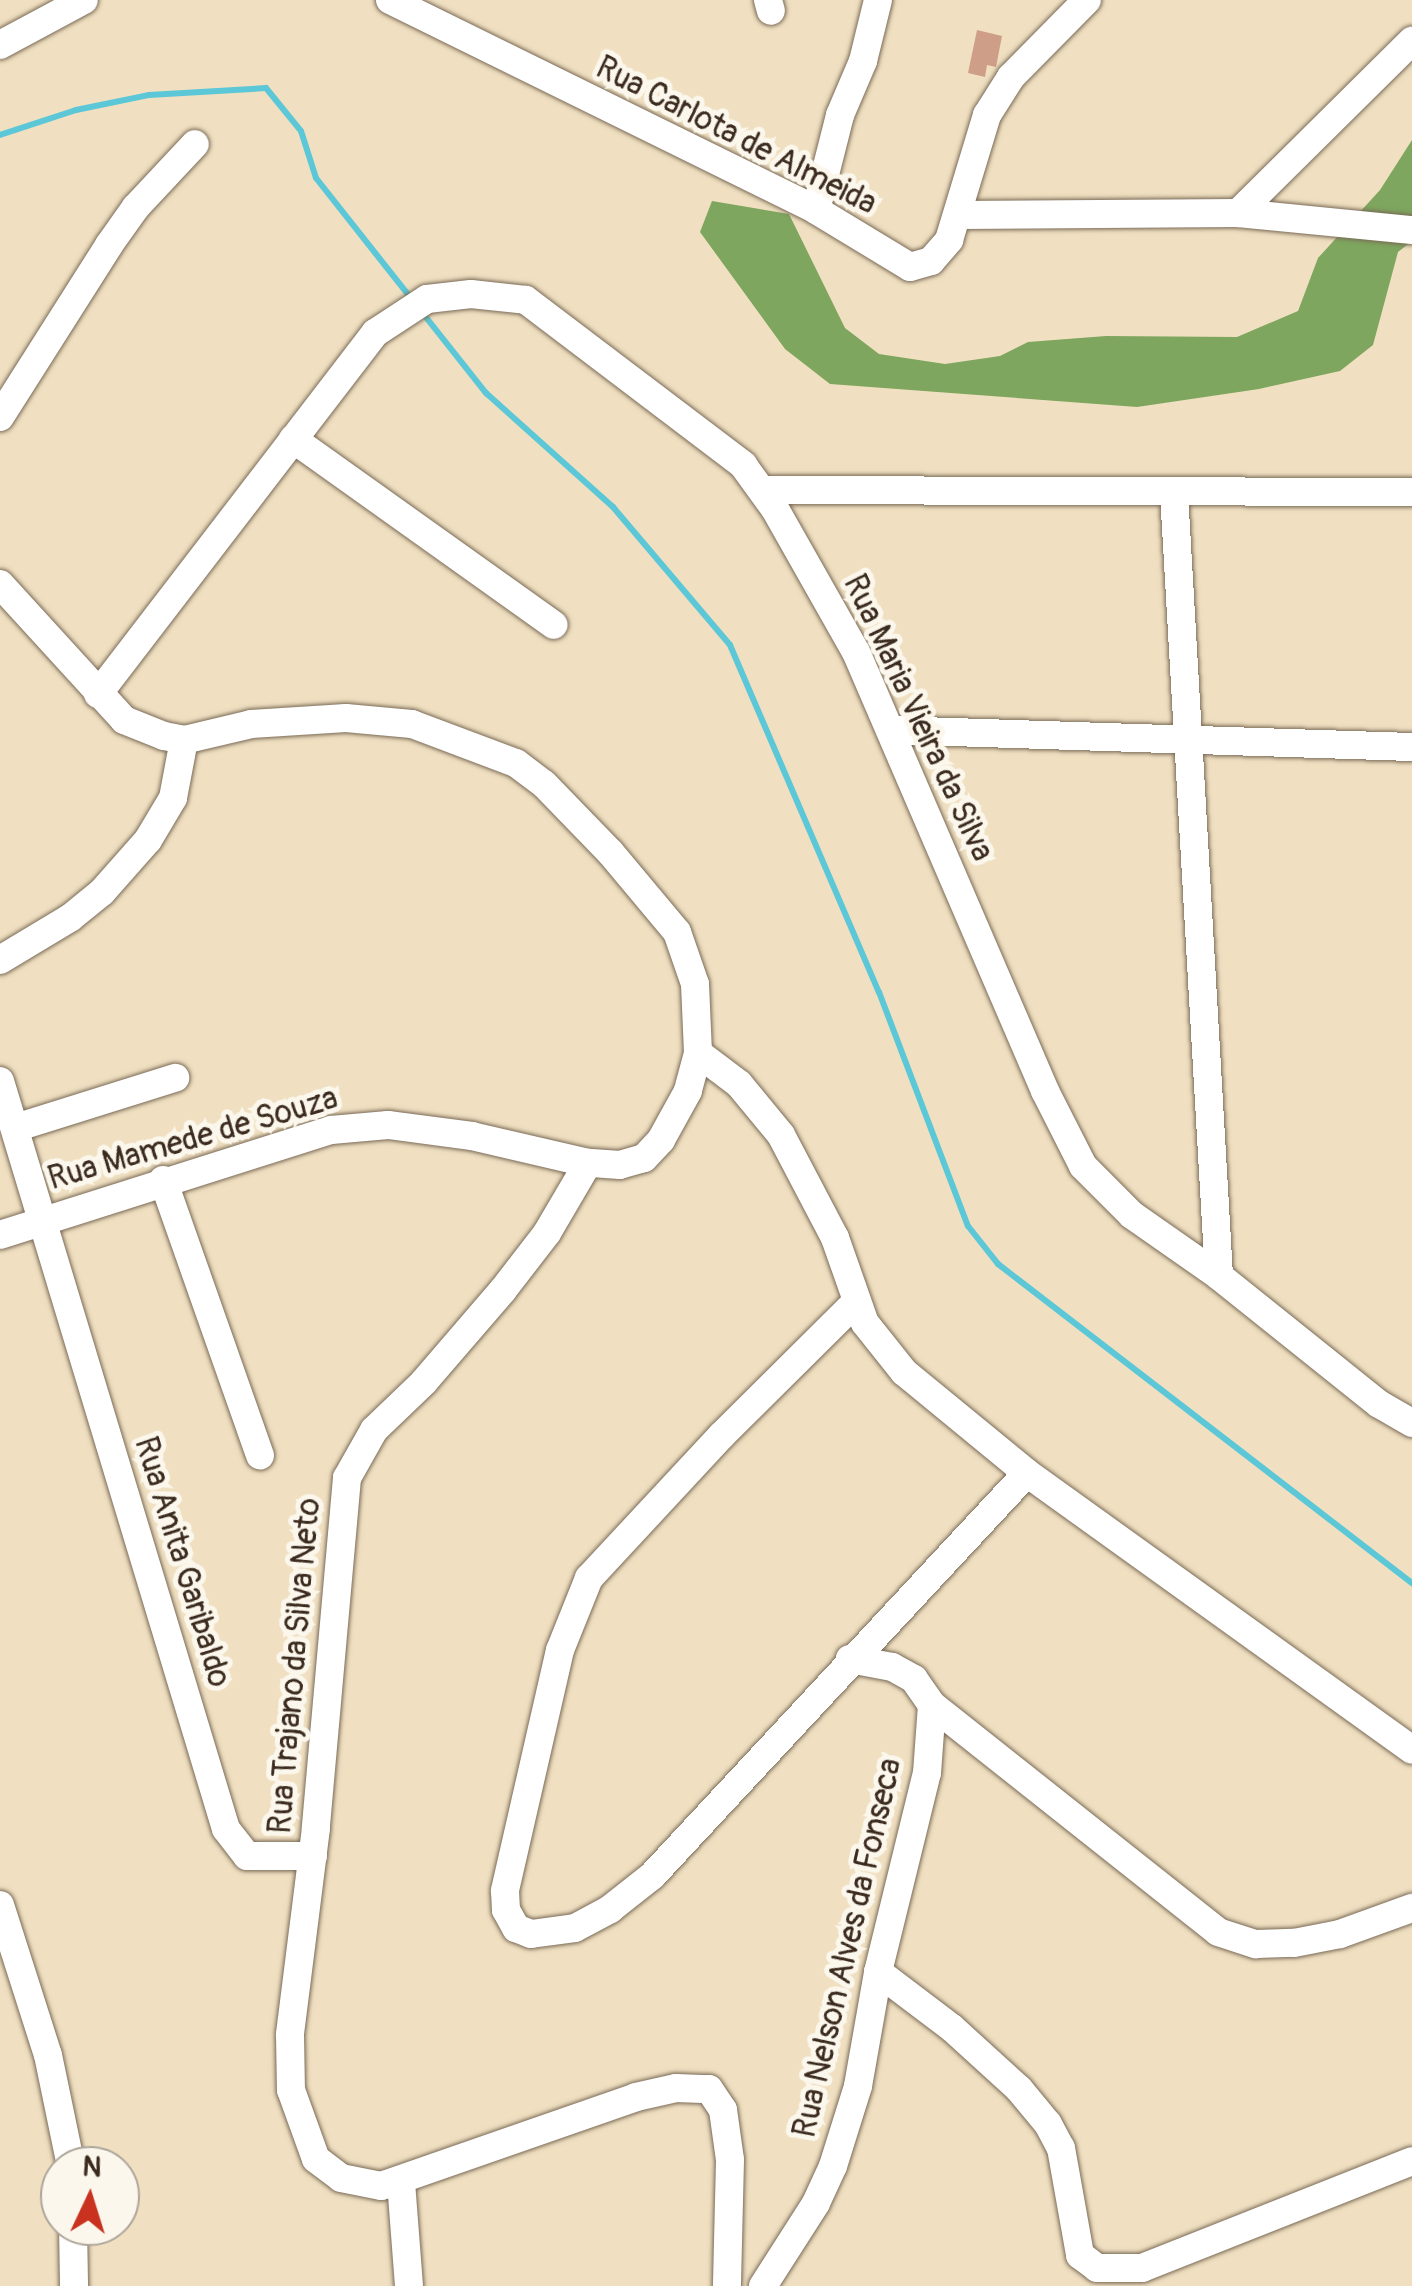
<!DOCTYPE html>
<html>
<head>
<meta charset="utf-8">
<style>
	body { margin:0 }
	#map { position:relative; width:1412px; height:2286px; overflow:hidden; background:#f0e0c1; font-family:Pangolin,sans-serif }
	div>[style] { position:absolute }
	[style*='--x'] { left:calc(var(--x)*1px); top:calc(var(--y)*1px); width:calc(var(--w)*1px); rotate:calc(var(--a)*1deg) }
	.forest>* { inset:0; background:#7ea65e }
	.stream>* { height:6px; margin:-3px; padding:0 3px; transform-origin:3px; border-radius:3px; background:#5cc7d6 }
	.building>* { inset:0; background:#ce9e88 }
	.roads { filter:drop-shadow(0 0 2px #7a6a57) drop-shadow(0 0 2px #7a6a57) }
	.street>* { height:28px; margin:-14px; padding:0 14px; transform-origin:14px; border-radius:14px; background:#fff }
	span { translate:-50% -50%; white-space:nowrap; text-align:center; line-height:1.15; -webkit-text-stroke:10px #fbf7ec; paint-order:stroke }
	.street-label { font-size:32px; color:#3b2a1e }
	.north { position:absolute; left:40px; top:2146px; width:100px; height:100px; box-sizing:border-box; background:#fbf7ec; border:2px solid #aea59a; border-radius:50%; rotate:4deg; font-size:28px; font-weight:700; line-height:40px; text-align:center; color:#3b2a1e }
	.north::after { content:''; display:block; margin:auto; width:35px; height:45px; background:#c8321e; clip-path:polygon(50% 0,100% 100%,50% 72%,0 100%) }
</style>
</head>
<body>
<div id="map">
	<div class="forest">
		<div style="clip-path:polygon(1412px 140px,1412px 241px,1398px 252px,1373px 345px,1340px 371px,1259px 389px,1137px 407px,830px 384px,785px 349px,700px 232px,712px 201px,789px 214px,845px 328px,879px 354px,945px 364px,1000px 356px,1028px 342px,1106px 336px,1237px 337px,1298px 311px,1318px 258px,1380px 190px)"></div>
	</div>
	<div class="stream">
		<div style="--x:0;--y:135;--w:80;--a:-18.2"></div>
		<div style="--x:76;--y:110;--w:75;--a:-11.6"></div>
		<div style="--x:149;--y:95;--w:117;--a:-3.4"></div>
		<div style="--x:266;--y:88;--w:55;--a:50.9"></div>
		<div style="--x:301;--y:131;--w:49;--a:72.3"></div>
		<div style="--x:316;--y:178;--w:157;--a:51.7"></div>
		<div style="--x:421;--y:311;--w:105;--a:51.6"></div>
		<div style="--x:486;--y:393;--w:171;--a:41.9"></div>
		<div style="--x:613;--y:507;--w:181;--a:49.7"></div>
		<div style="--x:730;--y:645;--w:378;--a:66.8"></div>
		<div style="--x:879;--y:992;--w:250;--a:69.2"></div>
		<div style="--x:968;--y:1226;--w:48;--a:51.7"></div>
		<div style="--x:998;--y:1264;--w:523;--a:37.62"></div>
	</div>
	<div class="building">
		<div style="clip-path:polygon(977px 30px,1002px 36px,996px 67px,987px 65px,985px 77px,968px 73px)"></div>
	</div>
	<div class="roads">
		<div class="street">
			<div style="--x:390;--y:0;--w:475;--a:26.2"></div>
			<div style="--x:816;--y:210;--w:110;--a:31.2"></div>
			<div style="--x:910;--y:267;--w:22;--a:-16"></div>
			<div style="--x:931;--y:261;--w:28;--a:-49"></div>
			<div style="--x:949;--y:240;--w:131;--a:-73.1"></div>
			<div style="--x:987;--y:115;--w:45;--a:-57.7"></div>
			<div style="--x:1011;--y:77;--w:108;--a:-45.4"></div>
			<div style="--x:768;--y:0;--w:11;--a:75"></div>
			<div style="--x:0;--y:45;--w:95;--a:-28.2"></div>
			<div style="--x:816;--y:210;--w:98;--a:-75.8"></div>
			<div style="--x:840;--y:115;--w:59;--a:-66.9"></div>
			<div style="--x:863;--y:61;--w:63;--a:-76.2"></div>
			<div style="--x:1238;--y:213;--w:245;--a:-44.7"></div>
			<div style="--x:960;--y:215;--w:278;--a:-0.4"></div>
			<div style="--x:1238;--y:213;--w:175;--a:5.6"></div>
			<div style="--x:0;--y:417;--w:204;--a:-57.6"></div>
			<div style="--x:109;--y:245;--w:47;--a:-54.6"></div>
			<div style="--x:136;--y:207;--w:86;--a:-46.9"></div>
			<div style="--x:293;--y:439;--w:320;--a:35.5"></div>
			<div style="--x:763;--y:490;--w:649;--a:0.18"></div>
			<div style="--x:1174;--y:493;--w:784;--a:86.71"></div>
			<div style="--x:0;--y:584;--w:184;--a:47.6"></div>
			<div style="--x:124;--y:720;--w:43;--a:21.8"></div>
			<div style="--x:164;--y:736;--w:20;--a:11"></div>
			<div style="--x:184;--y:740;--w:69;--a:-13.4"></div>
			<div style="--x:251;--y:724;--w:95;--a:-3.6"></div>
			<div style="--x:346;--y:718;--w:66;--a:5.2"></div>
			<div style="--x:412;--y:724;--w:111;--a:20.6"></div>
			<div style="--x:516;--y:763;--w:35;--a:37"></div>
			<div style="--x:544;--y:784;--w:95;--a:45.9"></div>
			<div style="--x:610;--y:852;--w:104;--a:50.1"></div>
			<div style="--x:677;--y:932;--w:55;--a:70.9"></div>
			<div style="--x:695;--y:984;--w:69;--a:87.5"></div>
			<div style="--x:698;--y:1053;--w:39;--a:105"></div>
			<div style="--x:688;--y:1091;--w:56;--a:118.9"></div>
			<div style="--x:661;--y:1140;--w:25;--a:133"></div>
			<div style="--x:644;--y:1158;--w:25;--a:164"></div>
			<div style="--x:620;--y:1165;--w:32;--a:-176"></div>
			<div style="--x:588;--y:1163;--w:119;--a:-166.9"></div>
			<div style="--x:472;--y:1136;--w:85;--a:-172.5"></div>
			<div style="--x:388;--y:1125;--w:57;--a:175"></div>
			<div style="--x:331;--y:1130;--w:347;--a:162.4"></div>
			<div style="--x:98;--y:694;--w:455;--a:-52.5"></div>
			<div style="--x:375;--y:333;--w:62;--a:-33.2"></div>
			<div style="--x:427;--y:299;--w:44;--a:-6.5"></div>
			<div style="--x:471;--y:294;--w:55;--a:6.2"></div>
			<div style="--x:526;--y:300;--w:273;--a:37.2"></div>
			<div style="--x:743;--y:465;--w:54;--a:54"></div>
			<div style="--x:775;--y:509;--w:164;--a:60.5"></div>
			<div style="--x:856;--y:652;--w:478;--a:66.7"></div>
			<div style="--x:1045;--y:1091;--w:84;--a:63.1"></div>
			<div style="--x:1083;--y:1166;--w:69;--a:45"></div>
			<div style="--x:1132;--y:1215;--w:106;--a:35"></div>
			<div style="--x:1219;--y:1276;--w:205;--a:38.7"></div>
			<div style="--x:1379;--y:1404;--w:38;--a:30"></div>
			<div style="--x:891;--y:730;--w:521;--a:1.87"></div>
			<div style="--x:0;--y:960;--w:82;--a:-31"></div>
			<div style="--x:70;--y:918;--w:41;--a:-39.1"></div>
			<div style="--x:102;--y:892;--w:69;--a:-48.5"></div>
			<div style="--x:148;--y:840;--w:49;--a:-59.2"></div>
			<div style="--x:173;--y:798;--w:59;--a:-79.3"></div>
			<div style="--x:698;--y:1053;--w:51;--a:37.1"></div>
			<div style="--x:739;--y:1084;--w:66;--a:50.5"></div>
			<div style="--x:781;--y:1135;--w:116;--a:62.3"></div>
			<div style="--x:835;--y:1238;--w:90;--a:70.6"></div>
			<div style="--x:865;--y:1323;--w:63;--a:51.5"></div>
			<div style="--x:904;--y:1372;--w:159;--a:39.4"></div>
			<div style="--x:1027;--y:1473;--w:474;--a:35.7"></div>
			<div style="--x:0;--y:1081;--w:781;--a:73.19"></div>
			<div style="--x:226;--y:1829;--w:34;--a:52"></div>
			<div style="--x:247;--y:1856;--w:66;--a:0"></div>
			<div style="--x:15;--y:1128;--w:168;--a:-17.4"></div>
			<div style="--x:588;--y:1163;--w:81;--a:120.4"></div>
			<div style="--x:547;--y:1233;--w:72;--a:127.7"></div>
			<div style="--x:503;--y:1290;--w:121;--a:130.7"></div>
			<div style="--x:424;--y:1382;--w:69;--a:136.2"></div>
			<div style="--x:374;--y:1430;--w:55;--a:119.4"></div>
			<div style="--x:347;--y:1478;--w:351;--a:95.1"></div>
			<div style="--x:316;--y:1828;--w:209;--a:97.2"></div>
			<div style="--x:290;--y:2035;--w:55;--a:89"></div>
			<div style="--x:291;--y:2090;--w:73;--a:70.1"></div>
			<div style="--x:316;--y:2159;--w:31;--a:37"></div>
			<div style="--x:341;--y:2178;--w:41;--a:11.3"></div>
			<div style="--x:381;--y:2186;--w:270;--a:-19.2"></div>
			<div style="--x:636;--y:2097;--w:41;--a:-12.7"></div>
			<div style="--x:676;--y:2088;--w:33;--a:2"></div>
			<div style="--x:709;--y:2089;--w:25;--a:56"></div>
			<div style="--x:723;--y:2110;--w:50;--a:82"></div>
			<div style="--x:730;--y:2160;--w:126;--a:91.4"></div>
			<div style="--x:163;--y:1180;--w:292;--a:70.6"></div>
			<div style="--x:856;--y:1302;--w:190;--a:135.2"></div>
			<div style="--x:721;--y:1436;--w:194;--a:132.9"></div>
			<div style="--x:589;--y:1578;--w:78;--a:111.9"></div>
			<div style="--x:560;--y:1650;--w:247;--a:102.9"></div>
			<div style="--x:505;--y:1891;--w:19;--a:87"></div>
			<div style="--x:506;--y:1910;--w:21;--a:61"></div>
			<div style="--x:516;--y:1928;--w:16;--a:22"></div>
			<div style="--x:531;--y:1934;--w:44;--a:-7.8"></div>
			<div style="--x:575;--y:1928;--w:40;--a:-28"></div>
			<div style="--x:610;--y:1909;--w:53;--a:-38.2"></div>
			<div style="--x:652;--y:1876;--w:550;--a:-47.06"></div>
			<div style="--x:932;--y:1705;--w:365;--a:38.4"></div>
			<div style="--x:1218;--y:1932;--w:40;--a:18"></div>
			<div style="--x:1256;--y:1944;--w:38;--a:-2"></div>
			<div style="--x:1294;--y:1943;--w:47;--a:-11.1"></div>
			<div style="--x:1340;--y:1934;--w:77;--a:-19.9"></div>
			<div style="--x:0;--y:1905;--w:157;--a:72.3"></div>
			<div style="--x:48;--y:2055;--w:113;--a:78.3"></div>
			<div style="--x:878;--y:1972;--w:93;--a:37.1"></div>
			<div style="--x:952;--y:2028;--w:91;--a:42.3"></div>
			<div style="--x:1019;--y:2089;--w:45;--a:50.4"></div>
			<div style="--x:1048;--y:2124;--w:27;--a:62"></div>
			<div style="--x:1061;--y:2148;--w:109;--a:79.9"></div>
			<div style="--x:1080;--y:2255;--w:21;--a:37"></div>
			<div style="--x:1097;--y:2268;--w:45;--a:0"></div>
			<div style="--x:1142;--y:2268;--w:290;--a:-21.6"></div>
			<div style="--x:401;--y:2182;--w:104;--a:85.6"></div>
			<div style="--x:73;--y:2226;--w:60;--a:89"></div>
			<div style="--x:763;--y:2286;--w:98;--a:-57.4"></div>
			<div style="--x:816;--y:2203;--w:41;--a:-65.3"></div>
			<div style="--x:833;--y:2166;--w:84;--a:-72.6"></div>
			<div style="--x:858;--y:2086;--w:116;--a:-80"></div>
			<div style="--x:878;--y:1972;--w:205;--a:-76.2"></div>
			<div style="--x:927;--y:1773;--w:68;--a:-85.8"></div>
			<div style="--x:932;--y:1705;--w:32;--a:-125"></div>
			<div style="--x:914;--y:1679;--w:25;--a:-151"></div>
			<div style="--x:892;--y:1667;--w:43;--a:-169.2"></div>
		</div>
	</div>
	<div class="street-label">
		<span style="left:736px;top:136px;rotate:27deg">Rua Carlota de Almeida</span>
		<span style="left:918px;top:718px;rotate:65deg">Rua Maria Vieira da Silva</span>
		<span style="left:193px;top:1139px;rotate:-16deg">Rua Mamede de Souza</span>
		<span style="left:182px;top:1562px;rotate:73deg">Rua Anita Garibaldo</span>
		<span style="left:295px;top:1666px;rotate:-85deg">Rua Trajano da Silva Neto</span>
		<span style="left:848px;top:1948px;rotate:-77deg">Rua Nelson Alves da Fonseca</span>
	</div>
	<div class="north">N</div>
</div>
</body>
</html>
